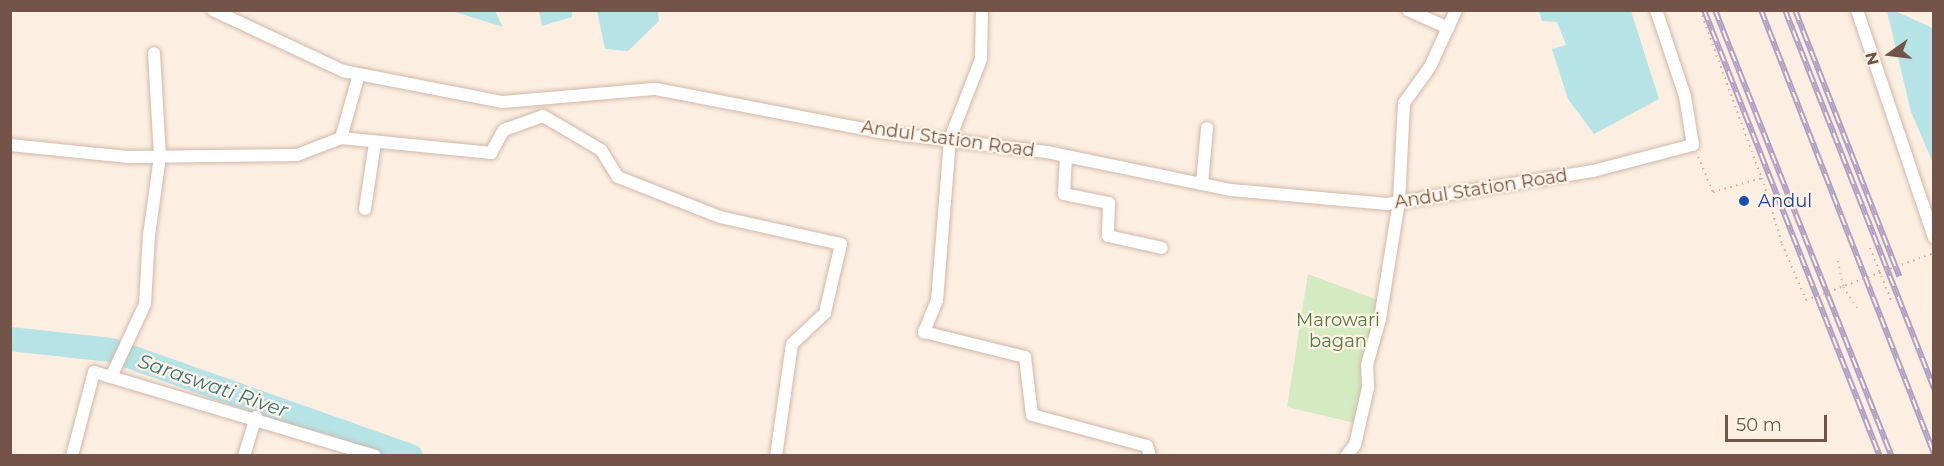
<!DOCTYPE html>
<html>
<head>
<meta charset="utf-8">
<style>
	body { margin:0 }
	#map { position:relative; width:1944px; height:466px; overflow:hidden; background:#fcefe1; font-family:Montserrat,sans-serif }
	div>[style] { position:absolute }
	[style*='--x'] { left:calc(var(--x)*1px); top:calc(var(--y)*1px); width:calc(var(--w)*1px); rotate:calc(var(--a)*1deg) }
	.green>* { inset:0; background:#d4eac0 }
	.water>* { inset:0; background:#b6e3e6 }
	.river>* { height:24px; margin:-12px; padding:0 12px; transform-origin:12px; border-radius:12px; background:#b6e3e6 }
	.path>* { height:2px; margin-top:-1px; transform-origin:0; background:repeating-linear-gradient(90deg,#d7ae9c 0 1.5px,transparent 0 6px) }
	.roads { filter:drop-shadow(0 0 2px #d0b8ab) drop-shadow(0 0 2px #d0b8ab) }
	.street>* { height:12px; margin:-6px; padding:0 6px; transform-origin:6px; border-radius:6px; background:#fff }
	.rail>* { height:6px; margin-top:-3px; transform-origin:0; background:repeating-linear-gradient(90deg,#fff4e7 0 11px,#b1a0c5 0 22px); box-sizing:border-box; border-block:2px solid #b1a0c5 }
	.path-bridge>* { height:2px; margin-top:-1px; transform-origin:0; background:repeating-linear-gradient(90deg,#d7ae9c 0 1.5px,transparent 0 6px) }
	.dots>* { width:16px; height:16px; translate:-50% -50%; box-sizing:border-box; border:3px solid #fff4e7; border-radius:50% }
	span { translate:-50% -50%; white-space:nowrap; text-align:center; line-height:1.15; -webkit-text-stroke:4.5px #fff4e7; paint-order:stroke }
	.street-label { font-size:18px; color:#745448 }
	.transit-label { font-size:18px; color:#164399 }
	.left { translate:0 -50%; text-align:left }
	.park-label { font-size:18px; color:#567a40 }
	.water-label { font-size:20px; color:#3c757a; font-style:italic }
	.frame { position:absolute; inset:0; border:12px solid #745448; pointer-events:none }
	.north { position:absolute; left:1860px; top:24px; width:60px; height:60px; -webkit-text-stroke:4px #fff4e7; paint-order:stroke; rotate:256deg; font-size:16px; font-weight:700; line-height:24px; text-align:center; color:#745448 }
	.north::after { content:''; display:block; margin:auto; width:21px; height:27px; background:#745448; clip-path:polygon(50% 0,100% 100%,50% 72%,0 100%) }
	.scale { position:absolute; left:1725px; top:415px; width:102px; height:27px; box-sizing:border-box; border:3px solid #745448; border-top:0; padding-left:8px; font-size:18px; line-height:21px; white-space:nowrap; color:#745448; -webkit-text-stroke:4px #fff4e7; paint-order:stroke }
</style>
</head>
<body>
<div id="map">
	<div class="green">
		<div style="clip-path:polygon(1308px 274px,1383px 302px,1359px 424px,1287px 407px)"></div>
	</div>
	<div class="water">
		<div style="clip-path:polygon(452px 11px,495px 11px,503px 27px)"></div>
		<div style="clip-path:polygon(539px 11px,572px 11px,572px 17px,542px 26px)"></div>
		<div style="clip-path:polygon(597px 11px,658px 11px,659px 21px,628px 51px,605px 49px)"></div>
		<div style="clip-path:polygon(1539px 11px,1631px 11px,1659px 99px,1594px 134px,1568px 99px,1552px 49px,1566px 45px,1557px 22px,1542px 21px)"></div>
		<div style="clip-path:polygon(1887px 11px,1895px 11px,1933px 28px,1933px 163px,1911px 112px)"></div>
	</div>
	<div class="river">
		<div style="--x:10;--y:339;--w:102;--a:6.2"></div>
		<div style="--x:111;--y:350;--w:318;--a:19.5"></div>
	</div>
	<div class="path">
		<div style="--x:1700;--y:10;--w:178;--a:69.9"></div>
		<div style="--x:1698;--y:157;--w:38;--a:67"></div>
		<div style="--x:1713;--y:192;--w:51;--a:-15.9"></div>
		<div style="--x:1762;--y:178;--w:69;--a:73.1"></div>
		<div style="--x:1782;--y:244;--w:61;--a:66.8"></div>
		<div style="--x:1870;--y:248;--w:56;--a:68"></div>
		<div style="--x:1838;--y:261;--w:26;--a:79"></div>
		<div style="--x:1843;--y:287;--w:25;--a:56"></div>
	</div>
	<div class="roads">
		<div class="street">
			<div style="--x:213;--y:10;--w:144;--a:25.1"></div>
			<div style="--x:343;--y:71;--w:163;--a:11"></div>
			<div style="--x:503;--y:102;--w:154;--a:-4.9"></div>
			<div style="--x:656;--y:89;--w:227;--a:10.9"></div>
			<div style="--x:879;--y:132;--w:169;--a:6.8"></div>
			<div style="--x:1047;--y:152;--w:188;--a:11.7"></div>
			<div style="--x:1231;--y:190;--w:157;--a:5.1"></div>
			<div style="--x:1387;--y:204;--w:209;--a:-9.1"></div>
			<div style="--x:1593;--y:171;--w:103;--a:-14.6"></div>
			<div style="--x:1693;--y:145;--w:50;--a:-99.3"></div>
			<div style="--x:1685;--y:96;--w:91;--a:-108.6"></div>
			<div style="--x:982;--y:10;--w:49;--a:91.2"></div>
			<div style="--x:981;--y:59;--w:86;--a:111.2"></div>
			<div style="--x:950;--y:139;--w:162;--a:94.6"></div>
			<div style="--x:937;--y:300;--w:35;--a:112"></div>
			<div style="--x:924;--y:332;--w:104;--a:13.9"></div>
			<div style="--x:1025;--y:357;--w:58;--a:83.1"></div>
			<div style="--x:1032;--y:415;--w:119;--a:15.1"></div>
			<div style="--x:1147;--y:446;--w:10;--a:73"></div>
			<div style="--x:1408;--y:10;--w:44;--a:24.2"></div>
			<div style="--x:1857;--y:10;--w:240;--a:71.3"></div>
			<div style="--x:359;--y:74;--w:66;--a:105.7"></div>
			<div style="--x:341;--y:138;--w:151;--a:5.7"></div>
			<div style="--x:491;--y:153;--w:26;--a:-61"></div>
			<div style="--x:504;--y:130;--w:41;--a:-19.7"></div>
			<div style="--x:543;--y:116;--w:67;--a:30.4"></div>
			<div style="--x:601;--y:150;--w:32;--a:58"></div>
			<div style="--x:618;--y:177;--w:110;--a:21.4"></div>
			<div style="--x:720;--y:217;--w:124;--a:12.6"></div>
			<div style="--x:841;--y:244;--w:71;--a:103.1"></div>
			<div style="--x:825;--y:313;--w:45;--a:136.8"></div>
			<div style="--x:792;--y:344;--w:113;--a:98.1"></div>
			<div style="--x:10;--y:145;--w:120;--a:5.8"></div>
			<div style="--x:129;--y:157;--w:168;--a:-0.7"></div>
			<div style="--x:297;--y:155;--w:47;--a:-21.1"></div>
			<div style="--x:1066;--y:156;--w:38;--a:93"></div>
			<div style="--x:1064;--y:194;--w:46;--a:11.3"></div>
			<div style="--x:1109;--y:203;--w:33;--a:92"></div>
			<div style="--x:1108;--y:236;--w:55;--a:12.5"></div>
			<div style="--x:1202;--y:184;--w:56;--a:-84.9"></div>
			<div style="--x:365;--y:209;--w:67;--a:-81.4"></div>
			<div style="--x:111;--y:377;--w:81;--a:-65"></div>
			<div style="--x:145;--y:304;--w:69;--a:-86.7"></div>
			<div style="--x:149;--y:235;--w:79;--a:-82"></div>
			<div style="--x:160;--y:157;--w:104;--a:-93.3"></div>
			<div style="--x:72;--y:456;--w:87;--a:-75.3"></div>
			<div style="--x:94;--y:372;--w:293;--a:16.6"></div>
			<div style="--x:244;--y:456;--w:41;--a:-72.9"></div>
			<div style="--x:1346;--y:456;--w:14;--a:-51"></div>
			<div style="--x:1355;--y:445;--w:58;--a:-77.2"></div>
			<div style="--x:1368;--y:388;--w:23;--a:-92"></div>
			<div style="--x:1367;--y:365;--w:48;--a:-74.2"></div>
			<div style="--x:1380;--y:319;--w:119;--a:-80.8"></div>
			<div style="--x:1399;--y:202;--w:99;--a:-87.1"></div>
			<div style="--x:1404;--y:103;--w:44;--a:-54.2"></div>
			<div style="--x:1430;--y:67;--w:63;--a:-65.5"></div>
		</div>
	</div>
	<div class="rail">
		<div style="--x:1704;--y:10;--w:479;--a:68.5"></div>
		<div style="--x:1715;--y:10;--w:480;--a:68.4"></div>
		<div style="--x:1761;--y:10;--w:476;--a:68.7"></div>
		<div style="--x:1785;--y:10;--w:407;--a:68.5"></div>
		<div style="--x:1795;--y:10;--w:286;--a:68.6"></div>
	</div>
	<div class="path-bridge">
		<div style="--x:1806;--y:300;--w:136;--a:-20.2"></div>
	</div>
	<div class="dots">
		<div style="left:1744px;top:201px;background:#1a4fb4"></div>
	</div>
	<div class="street-label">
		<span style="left:948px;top:139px;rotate:8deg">Andul Station Road</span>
		<span style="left:1481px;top:189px;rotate:-9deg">Andul Station Road</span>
	</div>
	<div class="transit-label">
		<span class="left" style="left:1758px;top:201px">Andul</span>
	</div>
	<div class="park-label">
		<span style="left:1338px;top:331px">Marowari<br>bagan</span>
	</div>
	<div class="water-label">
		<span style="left:213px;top:386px;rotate:19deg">Saraswati River</span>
	</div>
	<div class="frame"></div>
	<div class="north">N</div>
	<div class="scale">50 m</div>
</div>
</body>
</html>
